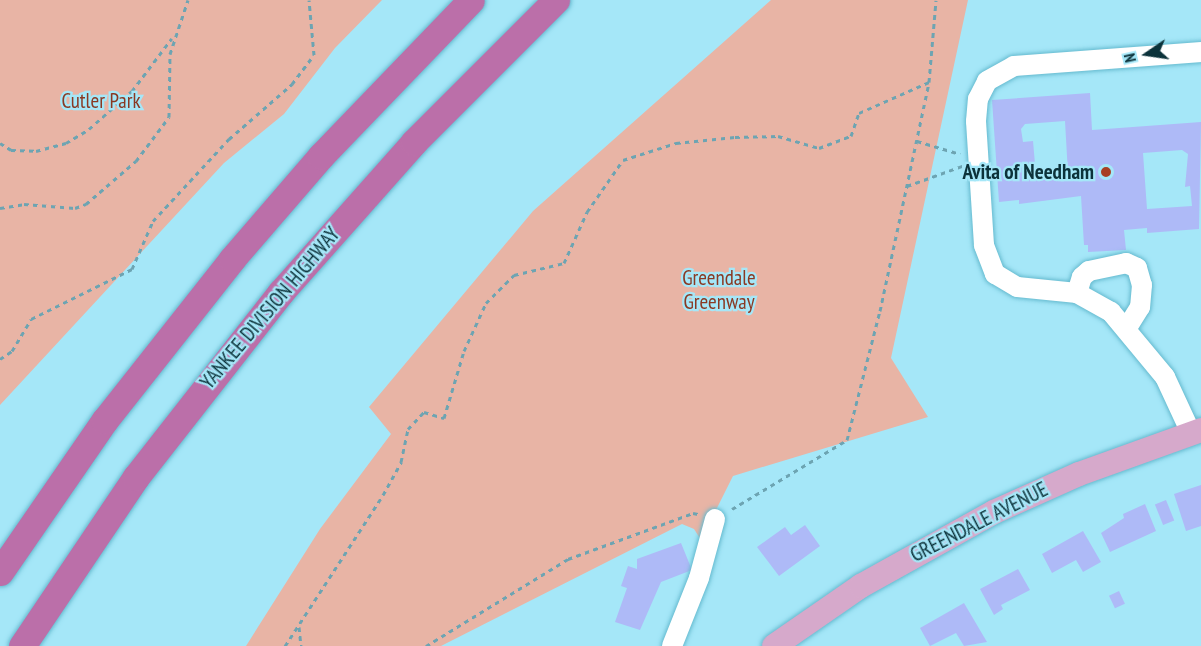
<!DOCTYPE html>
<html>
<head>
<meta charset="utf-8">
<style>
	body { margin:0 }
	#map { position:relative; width:1201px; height:646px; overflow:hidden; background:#a5e7f8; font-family:"PT Sans Narrow",sans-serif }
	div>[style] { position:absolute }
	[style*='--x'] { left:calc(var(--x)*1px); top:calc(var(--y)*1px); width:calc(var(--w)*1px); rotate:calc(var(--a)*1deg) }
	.green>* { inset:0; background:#e8b4a5 }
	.building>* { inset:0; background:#aebaf7; transform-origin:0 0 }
	.path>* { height:3px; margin-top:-1.5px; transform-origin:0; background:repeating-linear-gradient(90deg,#6da4b2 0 4.5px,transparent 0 9px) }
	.roads { filter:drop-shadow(0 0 2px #65bacf) drop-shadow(0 0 2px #65bacf) }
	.minor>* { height:20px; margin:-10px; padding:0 10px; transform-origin:10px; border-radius:10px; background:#fff }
	.major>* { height:24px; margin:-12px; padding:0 12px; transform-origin:12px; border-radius:12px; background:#d6a9cb }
	.highway>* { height:27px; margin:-13.5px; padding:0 13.5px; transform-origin:13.5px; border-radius:13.5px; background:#bb6fa9 }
	.dots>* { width:16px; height:16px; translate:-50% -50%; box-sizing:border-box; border:3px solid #a5e7f8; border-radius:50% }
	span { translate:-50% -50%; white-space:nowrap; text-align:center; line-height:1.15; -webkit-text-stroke:4.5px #a5e7f8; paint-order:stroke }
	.park-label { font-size:21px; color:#8a3923 }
	.poi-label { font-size:21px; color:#0c323a; font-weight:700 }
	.right { translate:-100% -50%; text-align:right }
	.street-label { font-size:21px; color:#0c323a }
	.north { position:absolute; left:1117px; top:24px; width:60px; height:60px; -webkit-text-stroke:4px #a5e7f8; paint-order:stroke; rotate:257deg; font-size:16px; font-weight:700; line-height:24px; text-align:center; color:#0c323a }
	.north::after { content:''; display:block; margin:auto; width:21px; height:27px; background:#0c323a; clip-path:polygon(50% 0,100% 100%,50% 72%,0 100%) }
</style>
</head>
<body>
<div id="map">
	<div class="green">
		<div style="clip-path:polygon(0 0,382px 0,335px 48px,284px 114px,224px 163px,0 405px)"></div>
		<div style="clip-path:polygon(771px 0,968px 0,891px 358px,928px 417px,733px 476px,701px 540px,694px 529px,682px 524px,441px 646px,246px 646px,320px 529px,391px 434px,369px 407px,533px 211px)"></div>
	</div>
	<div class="building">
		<div style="clip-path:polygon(evenodd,1090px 93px,1092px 130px,1201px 122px,1199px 229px,1147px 233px,1147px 228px,1124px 230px,1126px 250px,1088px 252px,1088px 245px,1084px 245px,1081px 196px,1019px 204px,1019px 200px,999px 202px,992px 100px,1090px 93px,1065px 121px,1068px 174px,1025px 177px,1024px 165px,1035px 164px,1033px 141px,1023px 142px,1021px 129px,1025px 124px,1065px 121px,1090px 93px,1182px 150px,1188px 154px,1185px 187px,1190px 186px,1192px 206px,1147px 209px,1143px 153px,1182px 150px)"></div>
		<div style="clip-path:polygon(1201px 485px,1201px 526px,1186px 531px,1174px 494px)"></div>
		<div style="left:1166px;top:500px;width:22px;height:12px;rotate:68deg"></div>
		<div style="clip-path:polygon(1145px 504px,1156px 531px,1110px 552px,1101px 533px,1124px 518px,1123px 514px)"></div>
		<div style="clip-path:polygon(805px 525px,820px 546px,779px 576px,757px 547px,785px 527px,791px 535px)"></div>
		<div style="clip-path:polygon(1083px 531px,1101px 562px,1083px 572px,1076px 560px,1052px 573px,1042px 554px)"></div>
		<div style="clip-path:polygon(681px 543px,692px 570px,661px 582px,640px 630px,615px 622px,627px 588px,621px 586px,628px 566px,637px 569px,637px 559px)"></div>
		<div style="clip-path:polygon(1018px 569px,1030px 590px,1001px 605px,1003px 609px,994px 615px,980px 589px)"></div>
		<div style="left:1119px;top:591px;width:14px;height:11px;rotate:65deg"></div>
		<div style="clip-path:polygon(964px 603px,987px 642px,964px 646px,956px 633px,930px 646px,920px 628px)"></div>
	</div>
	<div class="path">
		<div style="--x:917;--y:141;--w:45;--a:16.8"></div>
		<div style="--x:0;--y:143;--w:13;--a:32"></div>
		<div style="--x:11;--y:150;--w:25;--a:2"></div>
		<div style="--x:36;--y:151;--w:31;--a:-15"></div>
		<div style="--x:66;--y:143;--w:27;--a:-31"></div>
		<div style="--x:89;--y:129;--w:57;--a:-41.5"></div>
		<div style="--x:132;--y:91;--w:66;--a:-53"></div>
		<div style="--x:907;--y:186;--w:59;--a:-20"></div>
		<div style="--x:0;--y:208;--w:24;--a:-9"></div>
		<div style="--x:24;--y:204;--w:51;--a:4.5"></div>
		<div style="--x:75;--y:208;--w:12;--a:-20"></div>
		<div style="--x:86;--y:204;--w:66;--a:-40.7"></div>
		<div style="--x:136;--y:161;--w:55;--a:-53.1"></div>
		<div style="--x:169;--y:117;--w:63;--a:-89.1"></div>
		<div style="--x:170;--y:54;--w:57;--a:-71.6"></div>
		<div style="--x:0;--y:359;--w:14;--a:-34"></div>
		<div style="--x:12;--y:351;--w:37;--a:-59"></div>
		<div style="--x:31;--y:319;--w:113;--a:-26.3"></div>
		<div style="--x:132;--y:269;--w:52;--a:-66.4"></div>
		<div style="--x:153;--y:221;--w:112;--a:-47.2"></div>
		<div style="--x:229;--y:139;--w:84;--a:-41.1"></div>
		<div style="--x:292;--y:84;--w:36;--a:-53"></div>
		<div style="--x:314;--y:55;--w:55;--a:-95.2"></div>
		<div style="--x:732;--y:509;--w:134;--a:-31"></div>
		<div style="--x:847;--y:440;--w:133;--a:-75.7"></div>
		<div style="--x:880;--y:311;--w:234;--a:-77.9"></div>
		<div style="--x:299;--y:627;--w:19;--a:84"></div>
		<div style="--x:285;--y:646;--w:180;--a:-57"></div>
		<div style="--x:383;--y:495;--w:38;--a:-61"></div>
		<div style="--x:401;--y:462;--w:34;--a:-78"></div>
		<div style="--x:408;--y:429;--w:23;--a:-47"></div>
		<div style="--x:424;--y:412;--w:21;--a:17"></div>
		<div style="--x:444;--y:418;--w:70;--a:-73.4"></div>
		<div style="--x:464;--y:351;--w:53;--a:-65.4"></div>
		<div style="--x:486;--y:303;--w:40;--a:-45"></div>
		<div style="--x:514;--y:275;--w:51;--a:-13.5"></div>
		<div style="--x:564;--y:263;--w:56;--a:-65.7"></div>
		<div style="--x:587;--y:212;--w:63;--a:-55.3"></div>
		<div style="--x:623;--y:160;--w:56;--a:-17.8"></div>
		<div style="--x:676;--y:143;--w:59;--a:-5.8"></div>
		<div style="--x:735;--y:137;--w:43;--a:-1.3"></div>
		<div style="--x:778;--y:136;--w:43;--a:16.3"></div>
		<div style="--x:819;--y:148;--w:34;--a:-21"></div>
		<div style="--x:851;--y:136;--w:24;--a:-71"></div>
		<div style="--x:859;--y:113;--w:77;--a:-23.9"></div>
		<div style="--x:929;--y:82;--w:82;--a:-85.1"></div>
		<div style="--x:426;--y:646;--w:167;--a:-31.5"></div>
		<div style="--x:568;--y:559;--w:133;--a:-20.2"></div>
		<div style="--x:693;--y:513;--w:5;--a:11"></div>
	</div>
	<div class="roads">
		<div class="minor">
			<div style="--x:1077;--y:293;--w:17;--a:-73"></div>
			<div style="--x:1082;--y:277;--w:9;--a:-41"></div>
			<div style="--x:1089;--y:271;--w:38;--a:-12"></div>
			<div style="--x:1126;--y:263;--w:12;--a:24"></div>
			<div style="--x:1137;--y:268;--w:18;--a:74"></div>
			<div style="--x:1142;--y:285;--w:22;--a:95"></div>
			<div style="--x:1140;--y:307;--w:25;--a:122"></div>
			<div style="--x:1191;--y:433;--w:62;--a:-114.9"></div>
			<div style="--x:1165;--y:377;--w:85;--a:-129.7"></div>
			<div style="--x:1111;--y:312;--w:39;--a:-151"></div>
			<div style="--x:1077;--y:293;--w:60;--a:-174.3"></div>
			<div style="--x:1017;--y:287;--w:26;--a:-149"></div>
			<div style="--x:995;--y:274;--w:31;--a:-111"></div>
			<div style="--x:984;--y:245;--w:124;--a:-93.7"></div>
			<div style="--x:976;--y:121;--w:22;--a:-85"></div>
			<div style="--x:978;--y:99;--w:20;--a:-63"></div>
			<div style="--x:987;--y:81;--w:31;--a:-29"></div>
			<div style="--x:1014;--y:66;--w:188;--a:-4.3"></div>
			<div style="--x:672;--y:646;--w:73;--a:-68.3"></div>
			<div style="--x:699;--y:578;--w:61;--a:-74.8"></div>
		</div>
		<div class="major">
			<div style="--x:774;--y:646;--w:106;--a:-34.6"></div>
			<div style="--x:861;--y:586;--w:152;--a:-29.1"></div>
			<div style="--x:994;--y:512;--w:93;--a:-24.1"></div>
			<div style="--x:1079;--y:474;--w:130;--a:-19.8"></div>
		</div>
		<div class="highway">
			<div style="--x:0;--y:572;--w:185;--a:-55.4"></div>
			<div style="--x:105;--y:420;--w:205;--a:-51.7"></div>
			<div style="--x:232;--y:259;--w:136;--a:-49.2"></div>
			<div style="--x:321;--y:156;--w:216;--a:-46.1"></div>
			<div style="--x:22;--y:646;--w:204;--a:-56"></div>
			<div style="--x:136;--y:477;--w:235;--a:-51.9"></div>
			<div style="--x:281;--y:292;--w:200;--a:-48.4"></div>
			<div style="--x:414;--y:142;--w:201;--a:-45"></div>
		</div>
	</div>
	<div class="dots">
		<div style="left:1106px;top:172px;background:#a83f23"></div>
	</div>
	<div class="park-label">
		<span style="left:101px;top:101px">Cutler Park</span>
		<span style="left:719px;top:290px">Greendale<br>Greenway</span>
	</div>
	<div class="poi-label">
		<span class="right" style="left:1094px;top:172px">Avita of Needham</span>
	</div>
	<div class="street-label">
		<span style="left:270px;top:308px;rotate:-50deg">YANKEE DIVISION HIGHWAY</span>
		<span style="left:979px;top:522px;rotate:-27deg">GREENDALE AVENUE</span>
	</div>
	<div class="north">N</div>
</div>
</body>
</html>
